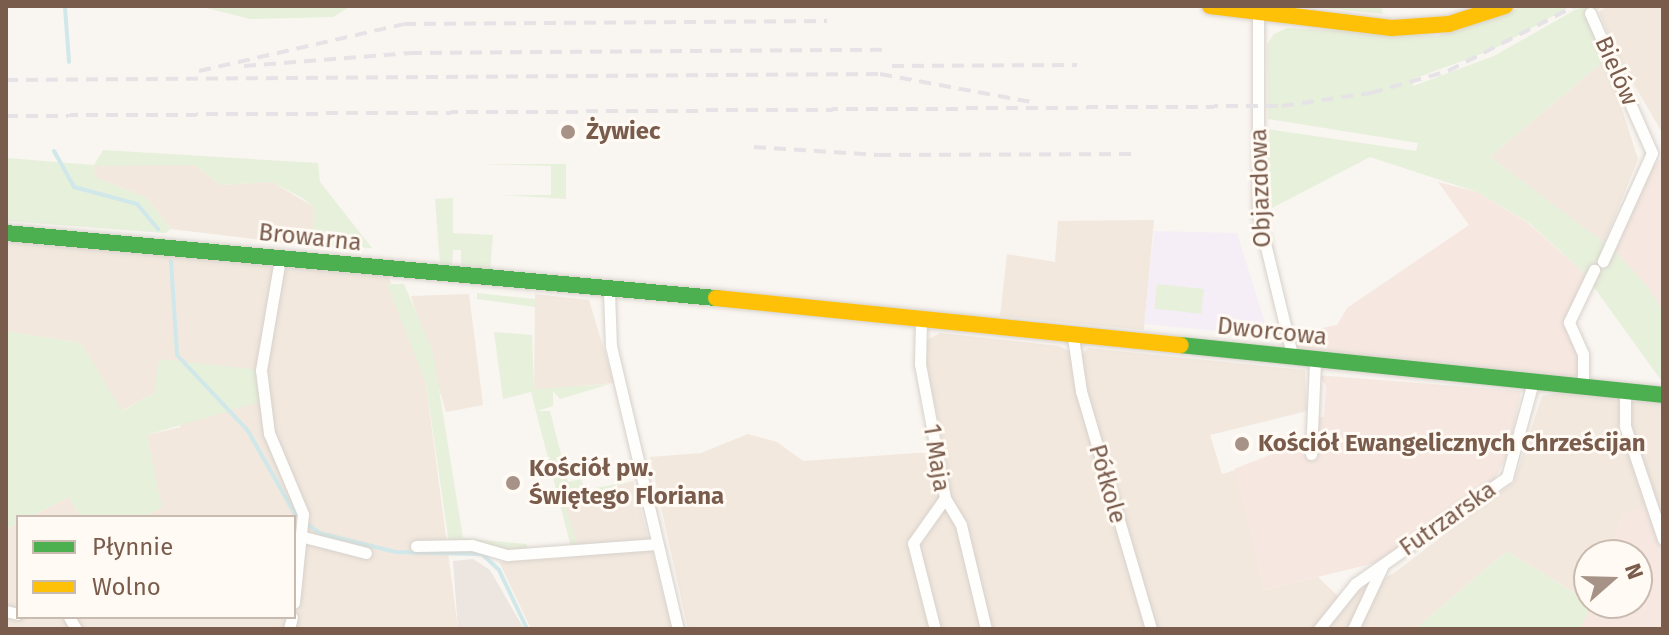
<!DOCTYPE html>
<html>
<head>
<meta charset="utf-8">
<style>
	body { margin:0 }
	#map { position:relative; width:1669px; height:635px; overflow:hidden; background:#f9f5f0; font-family:"Fira Sans",sans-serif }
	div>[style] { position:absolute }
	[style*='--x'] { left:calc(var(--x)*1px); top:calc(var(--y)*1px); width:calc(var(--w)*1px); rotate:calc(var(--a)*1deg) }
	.residential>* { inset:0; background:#f2e8de }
	.commercial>* { inset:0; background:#f6e8e1 }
	.industrial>* { inset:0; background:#ede5e0 }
	.education>* { inset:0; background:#f6eef6 }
	.green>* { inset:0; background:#e7f0db; transform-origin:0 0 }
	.stream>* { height:4px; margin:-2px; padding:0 2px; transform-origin:2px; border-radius:2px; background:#d0e8ea }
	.roads { filter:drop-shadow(0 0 2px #d7d1cb) drop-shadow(0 0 2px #d7d1cb) }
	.street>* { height:11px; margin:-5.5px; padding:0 5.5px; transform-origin:5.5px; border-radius:5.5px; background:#fefefd }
	.fast>* { height:16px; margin:-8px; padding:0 8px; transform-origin:8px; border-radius:8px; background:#4caf50 }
	.slow>* { height:16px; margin:-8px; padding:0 8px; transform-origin:8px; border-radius:8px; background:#ffc107 }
	.rail>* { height:4px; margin-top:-2px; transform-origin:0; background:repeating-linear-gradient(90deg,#e6e3e7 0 12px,transparent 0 20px) }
	.dots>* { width:22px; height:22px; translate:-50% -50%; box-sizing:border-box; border:4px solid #fffaf3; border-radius:50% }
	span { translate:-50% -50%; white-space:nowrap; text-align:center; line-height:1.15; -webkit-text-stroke:6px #fffaf3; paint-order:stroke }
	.street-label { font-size:24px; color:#7a5c4d }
	.poi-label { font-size:24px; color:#7a5c4d; font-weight:700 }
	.left { translate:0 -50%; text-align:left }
	.frame { position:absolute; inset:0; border:8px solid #7a5c4d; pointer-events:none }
	.legend { position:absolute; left:16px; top:515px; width:280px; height:104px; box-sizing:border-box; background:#fffaf3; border:2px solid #cabbb1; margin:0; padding:10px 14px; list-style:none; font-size:24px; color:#7a5c4d }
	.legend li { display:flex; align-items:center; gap:16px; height:40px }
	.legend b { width:40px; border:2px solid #cabbb1 }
	.north { position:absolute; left:1573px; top:539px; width:80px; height:80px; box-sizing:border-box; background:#fffaf3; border:2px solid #cabbb1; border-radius:50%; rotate:70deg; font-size:22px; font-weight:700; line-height:32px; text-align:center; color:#7a5c4d }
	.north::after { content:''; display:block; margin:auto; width:28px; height:36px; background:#a69286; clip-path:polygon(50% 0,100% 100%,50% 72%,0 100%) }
</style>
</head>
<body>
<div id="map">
	<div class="residential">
		<div style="clip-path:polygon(1607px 6px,1663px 6px,1663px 134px,1619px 59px,1599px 12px)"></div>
		<div style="clip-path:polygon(1606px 59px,1638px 159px,1604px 244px,1490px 157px)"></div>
		<div style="clip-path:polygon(94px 165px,195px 165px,220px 185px,272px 182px,314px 207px,312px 246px,171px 229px,147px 198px,95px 177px)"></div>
		<div style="clip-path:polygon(1154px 220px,1144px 330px,1000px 316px,1007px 254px,1055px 262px,1058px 221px)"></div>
		<div style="clip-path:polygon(6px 233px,386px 269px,426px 384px,458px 629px,6px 629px,6px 529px,18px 523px,18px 617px,294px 617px,294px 517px,142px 517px,161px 508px,147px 435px,181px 427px,154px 393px,121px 411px,81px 343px,6px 331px)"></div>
		<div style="clip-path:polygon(469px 294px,483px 405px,446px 412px,411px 296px)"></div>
		<div style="clip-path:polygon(535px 294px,589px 300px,614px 383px,534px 390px)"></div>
		<div style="clip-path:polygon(940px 333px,1059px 346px,1079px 357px,1088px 348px,1305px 370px,1307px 411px,1210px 435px,1222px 474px,1236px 470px,1264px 590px,1318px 577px,1341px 599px,1394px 573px,1514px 482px,1542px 396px,1583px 387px,1663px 395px,1663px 539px,1623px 515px,1609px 555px,1589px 555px,1589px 602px,1507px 551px,1415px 629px,688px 629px,650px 457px,701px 453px,748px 434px,777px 442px,803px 461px,945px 451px,927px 368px,927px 340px)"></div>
		<div style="clip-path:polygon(633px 481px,673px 629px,531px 629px,499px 562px,577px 557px,564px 500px)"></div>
		<div style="clip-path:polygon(69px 497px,81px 517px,30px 517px)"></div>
	</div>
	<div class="commercial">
		<div style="clip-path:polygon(1663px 157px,1663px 311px,1615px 251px,1650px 169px)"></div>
		<div style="clip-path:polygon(1438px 182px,1477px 192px,1528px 223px,1583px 272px,1588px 281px,1569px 322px,1583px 354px,1583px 387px,1293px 359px,1291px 334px,1337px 325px,1347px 308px,1469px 225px)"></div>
		<div style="clip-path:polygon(1316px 375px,1521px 391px,1509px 452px,1491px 486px,1375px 563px,1264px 590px,1234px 469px,1311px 439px,1316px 416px,1324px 417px,1326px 385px)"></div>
		<div style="clip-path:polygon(1651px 504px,1663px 539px,1663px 629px,1580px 629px,1592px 603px,1637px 603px,1637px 555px,1609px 555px,1623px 515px)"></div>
	</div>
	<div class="industrial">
		<div style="clip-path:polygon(473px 559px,490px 570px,524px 629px,458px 629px,453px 561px)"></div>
	</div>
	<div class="education">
		<div style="clip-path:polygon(1154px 231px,1237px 233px,1269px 336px,1144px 324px)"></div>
	</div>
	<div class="green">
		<div style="clip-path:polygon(198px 6px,351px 6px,333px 17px,250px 19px)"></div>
		<div style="clip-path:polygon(1305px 6px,1381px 7px,1383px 14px)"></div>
		<div style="clip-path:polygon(1524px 6px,1571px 6px,1492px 50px,1413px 79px,1413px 86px,1494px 56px,1582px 6px,1607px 6px,1584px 14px,1606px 59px,1490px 157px,1615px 251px,1646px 285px,1663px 311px,1663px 383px,1583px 272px,1529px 223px,1477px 192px,1370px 157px,1266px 211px,1267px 129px,1416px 151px,1418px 143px,1268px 119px,1267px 45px,1274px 34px,1287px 28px,1437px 36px)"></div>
		<div style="clip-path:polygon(103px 150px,318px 163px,320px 182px,372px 248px,312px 246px,314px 207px,302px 198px,272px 182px,220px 185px,195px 165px,94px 166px,95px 177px,147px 198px,171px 229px,165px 233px,6px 221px,6px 158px,94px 165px)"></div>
		<div style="clip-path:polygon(480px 164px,566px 164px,566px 199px,504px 195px,551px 195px,551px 166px)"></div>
		<div style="clip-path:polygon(453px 198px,453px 233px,493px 235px,490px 270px,461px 266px,461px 250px,453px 250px,452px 266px,440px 264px,435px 199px)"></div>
		<div style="clip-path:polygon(387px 284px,404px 284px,433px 352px,463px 538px,526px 544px,529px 551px,571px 547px,531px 392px,503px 399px,494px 332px,532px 335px,534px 389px,610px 384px,560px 399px,553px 391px,553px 406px,537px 411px,550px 411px,568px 482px,581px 479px,585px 490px,633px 481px,564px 500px,578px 547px,505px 554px,449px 543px,426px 384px)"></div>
		<div style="left:1157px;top:284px;width:47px;height:25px;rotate:6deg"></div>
		<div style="clip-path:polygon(477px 293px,535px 299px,535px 307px,477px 299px)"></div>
		<div style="clip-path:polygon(6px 331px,81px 343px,122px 411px,154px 393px,159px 359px,261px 370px,263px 401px,147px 435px,162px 508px,142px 517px,81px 517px,69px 497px,6px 529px)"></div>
		<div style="clip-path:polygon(1507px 551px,1592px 604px,1580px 629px,1415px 629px)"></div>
	</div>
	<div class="stream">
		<div style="--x:65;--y:7;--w:55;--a:85.8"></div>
		<div style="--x:54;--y:151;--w:41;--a:60.9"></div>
		<div style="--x:74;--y:187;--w:65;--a:15.1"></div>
		<div style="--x:137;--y:204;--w:33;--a:50"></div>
		<div style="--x:171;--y:261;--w:94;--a:86.3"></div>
		<div style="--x:177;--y:355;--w:104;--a:46.9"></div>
		<div style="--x:248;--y:431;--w:95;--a:60.5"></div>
		<div style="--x:295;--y:514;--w:31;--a:38"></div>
		<div style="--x:319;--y:533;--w:79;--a:13.9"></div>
		<div style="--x:396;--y:552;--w:86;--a:1.3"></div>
		<div style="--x:482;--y:554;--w:23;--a:43"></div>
		<div style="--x:499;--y:570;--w:65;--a:64.6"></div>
	</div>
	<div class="roads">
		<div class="street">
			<div style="--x:1258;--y:13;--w:201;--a:90"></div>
			<div style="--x:1258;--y:214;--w:149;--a:76.4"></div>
			<div style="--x:1590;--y:13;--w:153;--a:66.1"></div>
			<div style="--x:1652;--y:153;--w:119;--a:114.4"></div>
			<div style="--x:280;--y:259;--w:113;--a:99.7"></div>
			<div style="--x:261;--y:370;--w:64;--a:82.8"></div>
			<div style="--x:269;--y:433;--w:88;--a:67.2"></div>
			<div style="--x:303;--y:514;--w:89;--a:95.8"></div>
			<div style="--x:609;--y:292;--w:54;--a:87.9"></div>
			<div style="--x:611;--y:346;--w:291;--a:76.7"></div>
			<div style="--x:921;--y:322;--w:42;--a:91.4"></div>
			<div style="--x:920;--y:364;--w:136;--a:79.4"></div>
			<div style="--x:945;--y:498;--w:55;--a:125.4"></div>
			<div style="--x:913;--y:543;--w:89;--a:75.7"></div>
			<div style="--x:1073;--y:337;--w:55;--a:81.6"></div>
			<div style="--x:1081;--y:391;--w:248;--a:73.6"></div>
			<div style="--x:1583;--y:387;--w:33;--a:-90"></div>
			<div style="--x:1583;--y:354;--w:35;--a:-114"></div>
			<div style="--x:1569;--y:322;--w:58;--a:-64.3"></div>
			<div style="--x:1625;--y:392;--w:34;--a:90"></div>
			<div style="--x:1625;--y:426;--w:119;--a:71.4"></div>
			<div style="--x:1311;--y:454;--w:93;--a:-87.5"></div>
			<div style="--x:945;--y:498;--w:31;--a:59"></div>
			<div style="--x:961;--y:525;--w:107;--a:76.5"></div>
			<div style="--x:300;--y:536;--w:68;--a:14.4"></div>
			<div style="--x:416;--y:546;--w:56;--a:-1"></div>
			<div style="--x:472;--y:545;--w:37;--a:16"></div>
			<div style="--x:508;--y:555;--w:149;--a:-4.2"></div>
			<div style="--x:6;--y:611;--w:12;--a:14"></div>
			<div style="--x:69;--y:617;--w:14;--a:60"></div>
			<div style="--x:289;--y:629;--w:12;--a:-76"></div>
			<div style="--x:1319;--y:629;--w:58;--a:-51.3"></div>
			<div style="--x:1355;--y:584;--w:186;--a:-35.1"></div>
			<div style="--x:1507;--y:477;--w:98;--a:-74.7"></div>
			<div style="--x:1353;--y:629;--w:71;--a:-64.9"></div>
		</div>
		<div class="fast">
			<div style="--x:6;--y:233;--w:713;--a:5.23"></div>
			<div style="--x:1181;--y:345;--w:485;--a:5.9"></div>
		</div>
		<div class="slow">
			<div style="--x:1210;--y:6;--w:183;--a:6.9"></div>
			<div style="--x:1392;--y:28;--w:57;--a:-4"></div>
			<div style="--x:1449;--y:24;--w:59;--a:-17.8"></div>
			<div style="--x:716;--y:298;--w:467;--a:5.8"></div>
		</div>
	</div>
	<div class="rail">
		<div style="--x:244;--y:66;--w:167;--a:-4.5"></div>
		<div style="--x:410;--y:53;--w:475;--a:-0.4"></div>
		<div style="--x:892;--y:66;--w:185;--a:-0.3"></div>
		<div style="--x:199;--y:71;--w:210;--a:-12.9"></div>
		<div style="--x:404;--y:24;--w:423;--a:-0.4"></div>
		<div style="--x:6;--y:80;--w:874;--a:-0.39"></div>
		<div style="--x:880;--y:74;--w:154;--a:10.5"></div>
		<div style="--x:6;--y:116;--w:1276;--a:-0.45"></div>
		<div style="--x:1282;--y:106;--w:90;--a:-8.3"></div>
		<div style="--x:1371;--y:93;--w:80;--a:-15.9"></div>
		<div style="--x:1448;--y:71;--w:143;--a:-27.1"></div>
		<div style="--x:754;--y:147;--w:125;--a:3.7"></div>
		<div style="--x:879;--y:155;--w:254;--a:-0.2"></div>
	</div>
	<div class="dots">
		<div style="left:568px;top:132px;background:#a69286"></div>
		<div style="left:1242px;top:444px;background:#a69286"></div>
		<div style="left:513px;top:483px;background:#a69286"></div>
	</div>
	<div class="street-label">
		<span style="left:1616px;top:71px;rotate:66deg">Bielów</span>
		<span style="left:1261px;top:188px;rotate:-92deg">Objazdowa</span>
		<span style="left:310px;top:238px;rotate:6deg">Browarna</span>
		<span style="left:1272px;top:332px;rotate:6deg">Dworcowa</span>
		<span style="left:936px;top:458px;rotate:81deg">1 Maja</span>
		<span style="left:1107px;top:484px;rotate:74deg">Półkole</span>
		<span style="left:1448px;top:519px;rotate:-35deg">Futrzarska</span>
	</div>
	<div class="poi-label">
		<span class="left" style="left:586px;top:132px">Żywiec</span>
		<span class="left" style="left:1258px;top:444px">Kościół Ewangelicznych Chrześcijan</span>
		<span class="left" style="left:529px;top:483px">Kościół pw.<br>Świętego Floriana</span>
	</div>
	<div class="frame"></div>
	<ul class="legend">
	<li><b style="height:10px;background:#4caf50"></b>Płynnie</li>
	<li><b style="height:10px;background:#ffc107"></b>Wolno</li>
	</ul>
	<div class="north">N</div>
</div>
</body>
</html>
